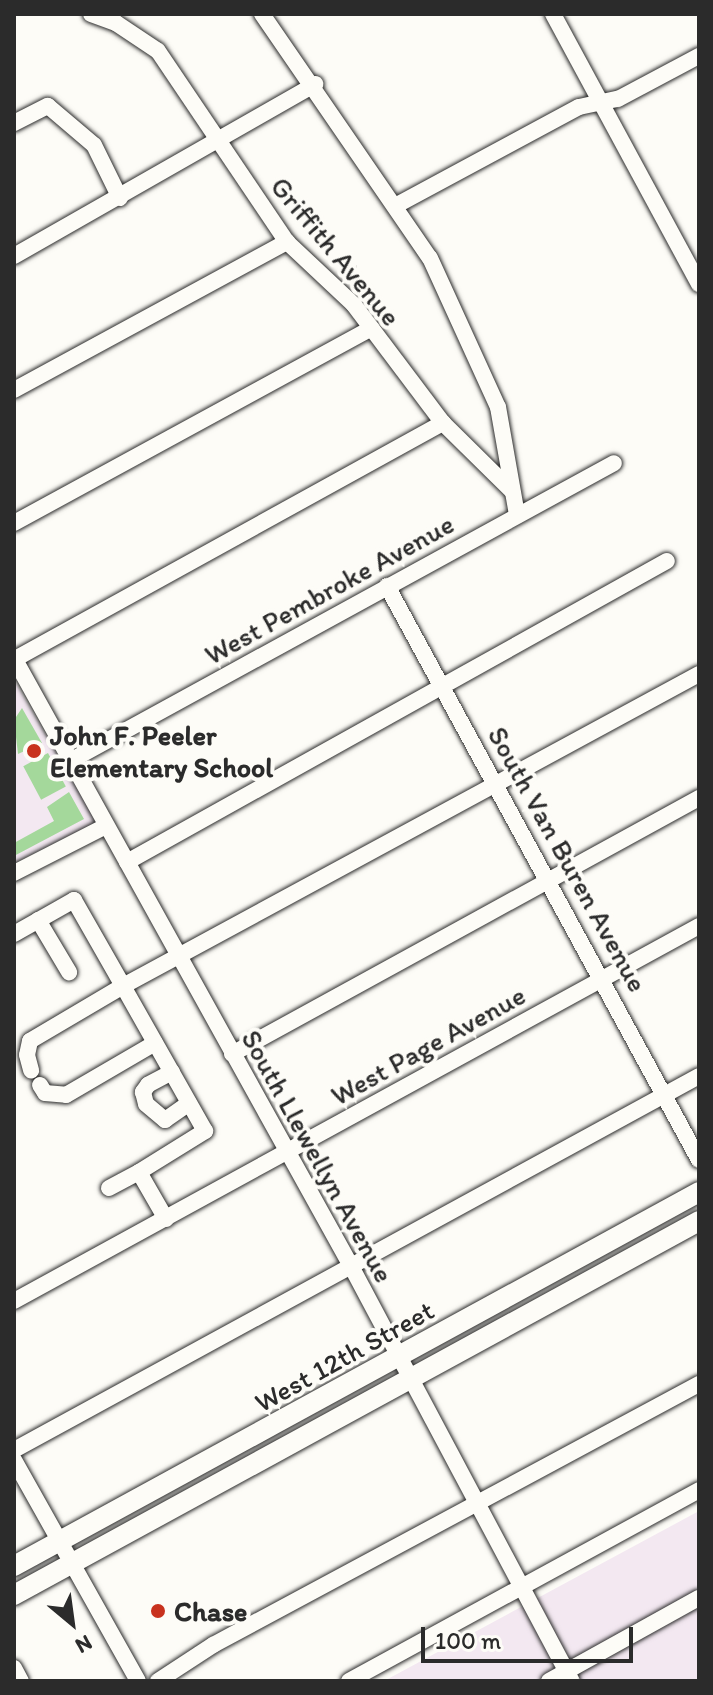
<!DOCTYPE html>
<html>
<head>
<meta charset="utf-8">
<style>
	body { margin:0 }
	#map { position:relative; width:713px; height:1695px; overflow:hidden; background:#fdfcf7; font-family:Itim,sans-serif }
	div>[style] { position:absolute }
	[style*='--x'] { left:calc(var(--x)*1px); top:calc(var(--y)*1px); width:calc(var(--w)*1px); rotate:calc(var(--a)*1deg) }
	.built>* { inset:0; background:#f3e8f1 }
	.green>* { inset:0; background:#a4d89b; transform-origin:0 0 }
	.path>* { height:3px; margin-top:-1.5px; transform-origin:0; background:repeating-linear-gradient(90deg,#2b2b2b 0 2px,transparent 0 8px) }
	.roads { filter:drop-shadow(0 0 2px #2b2b2b) drop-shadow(0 0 2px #2b2b2b) }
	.minor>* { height:16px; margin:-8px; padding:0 8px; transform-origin:8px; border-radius:8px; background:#fdfcf7 }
	.major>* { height:20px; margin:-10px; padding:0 10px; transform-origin:10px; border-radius:10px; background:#fdfcf7 }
	.dots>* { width:22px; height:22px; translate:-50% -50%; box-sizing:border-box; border:4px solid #fdfcf7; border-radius:50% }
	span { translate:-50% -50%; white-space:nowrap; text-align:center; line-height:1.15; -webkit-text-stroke:8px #fdfcf7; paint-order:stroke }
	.street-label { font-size:28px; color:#2b2b2b }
	.poi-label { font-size:28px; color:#2b2b2b; font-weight:700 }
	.left { translate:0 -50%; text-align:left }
	.frame { position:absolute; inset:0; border:16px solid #2b2b2b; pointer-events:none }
	.north { position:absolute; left:32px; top:1583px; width:80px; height:80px; -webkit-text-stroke:6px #fdfcf7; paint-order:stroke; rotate:151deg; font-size:22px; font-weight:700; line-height:32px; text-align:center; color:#2b2b2b }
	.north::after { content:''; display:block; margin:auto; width:28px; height:36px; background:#2b2b2b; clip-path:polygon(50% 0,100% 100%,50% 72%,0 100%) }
	.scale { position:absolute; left:421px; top:1627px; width:212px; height:36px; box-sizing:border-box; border:4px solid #2b2b2b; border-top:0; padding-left:10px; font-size:24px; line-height:28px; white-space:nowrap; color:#2b2b2b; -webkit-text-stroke:6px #fdfcf7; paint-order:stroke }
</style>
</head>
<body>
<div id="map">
	<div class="built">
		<div style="clip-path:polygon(14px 680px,96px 822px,14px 863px)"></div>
		<div style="clip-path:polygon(699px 1511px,699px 1681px,384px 1681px)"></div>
	</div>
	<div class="green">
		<div style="clip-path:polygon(22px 708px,42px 743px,18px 754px,14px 720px)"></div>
		<div style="left:48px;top:753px;width:38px;height:28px;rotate:62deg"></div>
		<div style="clip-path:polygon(69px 792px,84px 819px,14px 856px,14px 843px,54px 821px,47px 807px)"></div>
	</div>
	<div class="path">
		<div style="--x:352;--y:258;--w:38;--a:70"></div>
	</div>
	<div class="roads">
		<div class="minor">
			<div style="--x:91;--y:14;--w:27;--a:20"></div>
			<div style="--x:116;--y:23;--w:50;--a:33.7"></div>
			<div style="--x:158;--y:51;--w:230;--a:56"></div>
			<div style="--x:287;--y:242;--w:92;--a:43.2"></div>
			<div style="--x:354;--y:305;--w:148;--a:53"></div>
			<div style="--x:443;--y:423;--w:97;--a:44.6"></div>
			<div style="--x:262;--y:14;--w:296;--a:55.5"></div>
			<div style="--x:430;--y:258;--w:164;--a:65.5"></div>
			<div style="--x:498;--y:407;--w:110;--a:80"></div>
			<div style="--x:553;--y:14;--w:307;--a:61.6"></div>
			<div style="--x:14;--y:123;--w:38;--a:-27"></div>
			<div style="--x:48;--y:106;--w:60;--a:40.3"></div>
			<div style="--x:94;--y:145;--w:59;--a:63.9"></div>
			<div style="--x:395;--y:206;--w:209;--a:-28.3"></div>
			<div style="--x:579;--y:107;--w:40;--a:-12"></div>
			<div style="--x:618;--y:99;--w:92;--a:-28"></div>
			<div style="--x:14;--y:256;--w:347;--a:-29.7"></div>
			<div style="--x:14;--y:390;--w:311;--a:-28.5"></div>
			<div style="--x:14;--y:523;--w:407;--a:-28.6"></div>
			<div style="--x:387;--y:586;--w:653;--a:61.47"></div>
			<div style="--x:14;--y:658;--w:695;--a:61"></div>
			<div style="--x:351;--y:1266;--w:470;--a:62"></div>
			<div style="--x:15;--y:659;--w:489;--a:-28.9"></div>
			<div style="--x:70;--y:761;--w:620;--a:-28.71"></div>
			<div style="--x:127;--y:862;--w:618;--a:-29.14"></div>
			<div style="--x:14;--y:873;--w:103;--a:-27.1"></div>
			<div style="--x:38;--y:920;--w:61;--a:59.2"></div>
			<div style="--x:14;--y:934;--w:69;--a:-29.5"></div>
			<div style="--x:74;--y:900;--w:99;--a:60.3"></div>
			<div style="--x:123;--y:986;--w:108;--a:149.4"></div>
			<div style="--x:30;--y:1041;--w:14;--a:102"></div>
			<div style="--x:27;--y:1055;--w:16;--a:75"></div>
			<div style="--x:232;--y:1054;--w:533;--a:-28.73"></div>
			<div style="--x:172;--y:1072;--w:27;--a:152"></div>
			<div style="--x:148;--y:1085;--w:9;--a:126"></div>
			<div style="--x:143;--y:1092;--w:12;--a:76"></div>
			<div style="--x:146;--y:1104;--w:25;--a:40"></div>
			<div style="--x:165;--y:1120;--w:29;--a:-35"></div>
			<div style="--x:40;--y:1085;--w:9;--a:58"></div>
			<div style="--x:45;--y:1093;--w:21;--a:5"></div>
			<div style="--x:66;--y:1095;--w:103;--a:-30.3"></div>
			<div style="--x:109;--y:1188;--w:34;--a:-28"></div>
			<div style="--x:166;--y:1219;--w:54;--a:-119.9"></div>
			<div style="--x:139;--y:1172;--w:78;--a:-31.8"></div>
			<div style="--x:205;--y:1131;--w:167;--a:-119.5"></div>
			<div style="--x:123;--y:986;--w:655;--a:-28.44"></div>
			<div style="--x:14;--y:1301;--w:781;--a:-28.7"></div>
			<div style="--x:14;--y:1450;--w:780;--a:-28.63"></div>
			<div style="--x:14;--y:1460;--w:253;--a:60.7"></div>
			<div style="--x:14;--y:1668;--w:15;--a:62"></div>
			<div style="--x:158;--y:1681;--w:66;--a:-33.2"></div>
			<div style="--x:213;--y:1645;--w:552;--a:-28.24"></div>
			<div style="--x:349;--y:1681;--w:399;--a:-28.6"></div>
			<div style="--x:549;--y:1681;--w:171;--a:-29"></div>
		</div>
		<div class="major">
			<div style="--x:14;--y:1566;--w:780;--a:-28.63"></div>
			<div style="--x:14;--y:1595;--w:780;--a:-28.63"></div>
		</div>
	</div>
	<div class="dots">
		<div style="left:34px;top:751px;background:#c8321e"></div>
		<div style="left:158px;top:1611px;background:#c8321e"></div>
	</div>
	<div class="street-label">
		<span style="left:336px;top:251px;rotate:50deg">Griffith Avenue</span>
		<span style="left:329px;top:589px;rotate:-29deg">West Pembroke Avenue</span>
		<span style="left:568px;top:859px;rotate:61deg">South Van Buren Avenue</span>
		<span style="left:428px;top:1045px;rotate:-29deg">West Page Avenue</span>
		<span style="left:318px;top:1156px;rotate:61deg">South Llewellyn Avenue</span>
		<span style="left:344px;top:1356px;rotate:-29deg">West 12th Street</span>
	</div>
	<div class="poi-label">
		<span class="left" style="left:50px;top:751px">John F. Peeler<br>Elementary School</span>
		<span class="left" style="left:174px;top:1611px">Chase</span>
	</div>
	<div class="frame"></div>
	<div class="north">N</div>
	<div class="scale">100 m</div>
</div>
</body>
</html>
